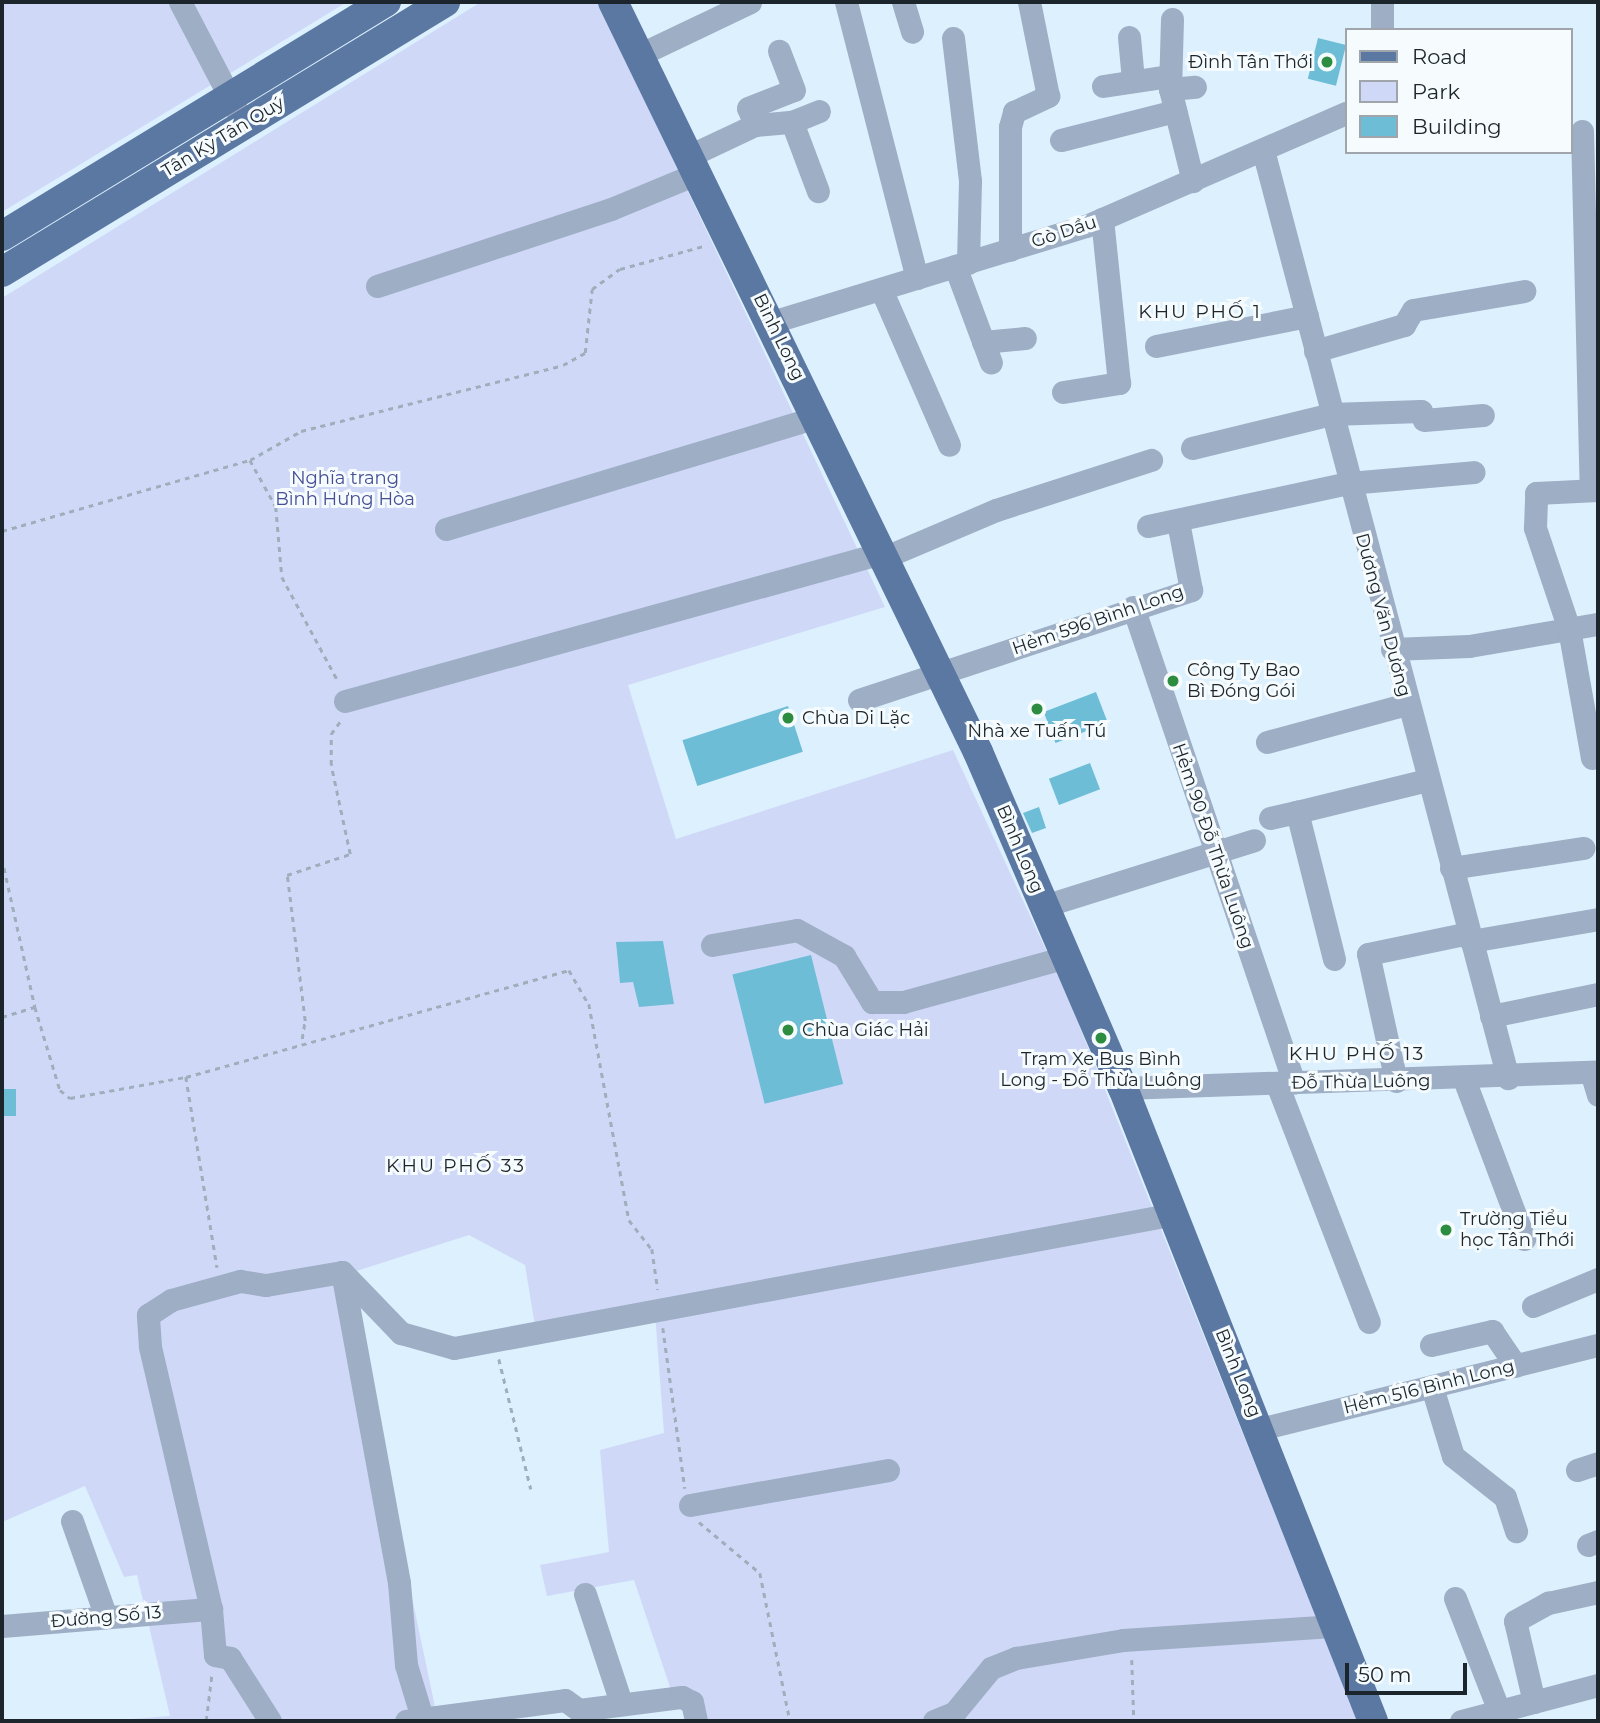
<!DOCTYPE html>
<html>
<head>
<meta charset="utf-8">
<style>
	body { margin:0 }
	#map { position:relative; width:1600px; height:1723px; overflow:hidden; background:#dcf0fe; font-family:Montserrat,sans-serif }
	div>[style] { position:absolute }
	[style*='--x'] { left:calc(var(--x)*1px); top:calc(var(--y)*1px); width:calc(var(--w)*1px); rotate:calc(var(--a)*1deg) }
	.green>* { inset:0; background:#d0d8f8 }
	.building>* { inset:0; background:#6dbdd6; transform-origin:0 0 }
	.path>* { height:2.5px; margin-top:-1.25px; transform-origin:0; background:repeating-linear-gradient(90deg,#9eaeba 0 5px,transparent 0 10px) }
	.minor>* { height:23px; margin:-11.5px; padding:0 11.5px; transform-origin:11.5px; border-radius:11.5px; background:#9daec5 }
	.major>* { height:30px; margin:-15px; padding:0 15px; transform-origin:15px; border-radius:15px; background:#5b78a2 }
	.dots>* { width:19px; height:19px; translate:-50% -50%; box-sizing:border-box; border:4px solid #f6fbfe; border-radius:50% }
	span { translate:-50% -50%; white-space:nowrap; text-align:center; line-height:1.15; -webkit-text-stroke:6px #f6fbfe; paint-order:stroke }
	.poi-label { font-size:18px; color:#1c252b }
	.right { translate:-100% -50%; text-align:right }
	.left { translate:0 -50%; text-align:left }
	.street-label { font-size:18px; color:#1c252b }
	.park-label { font-size:18px; color:#464f96 }
	.neighbourhood-label { font-size:19px; color:#1c252b; letter-spacing:2px }
	.frame { position:absolute; inset:0; border:4px solid #1c252b; pointer-events:none }
	.legend { position:absolute; left:1345px; top:28px; width:228px; height:126px; box-sizing:border-box; background:#f6fbfe; border:2px solid #9fa5aa; margin:0; padding:9px 12px; list-style:none; font-size:21px; color:#1c252b }
	.legend li { display:flex; align-items:center; gap:14px; height:35px }
	.legend b { width:35px; border:2px solid #9fa5aa }
	.scale { position:absolute; left:1345px; top:1663px; width:122px; height:32px; box-sizing:border-box; border:4px solid #1c252b; border-top:0; padding-left:9px; font-size:21px; line-height:24px; white-space:nowrap; color:#1c252b; -webkit-text-stroke:5px #f6fbfe; paint-order:stroke }
</style>
</head>
<body>
<div id="map">
	<div class="green">
		<div style="clip-path:polygon(2px 2px,347px 2px,2px 212px)"></div>
		<div style="clip-path:polygon(481px 2px,598px 2px,885px 607px,628px 685px,676px 839px,953px 750px,1067px 995px,1358px 1721px,694px 1721px,673px 1696px,634px 1580px,547px 1596px,540px 1565px,609px 1552px,600px 1450px,664px 1433px,655px 1313px,535px 1326px,525px 1265px,469px 1235px,344px 1275px,438px 1721px,107px 1721px,170px 1716px,137px 1575px,124px 1577px,85px 1486px,2px 1522px,2px 298px)"></div>
	</div>
	<div class="building">
		<div style="left:1318px;top:38px;width:29px;height:42px;rotate:14deg"></div>
		<div style="left:1096px;top:692px;width:33px;height:56px;rotate:69deg"></div>
		<div style="left:788px;top:706px;width:48px;height:111px;rotate:72deg"></div>
		<div style="left:1090px;top:763px;width:28px;height:44px;rotate:69deg"></div>
		<div style="clip-path:polygon(1039px 807px,1046px 828px,1032px 833px,1023px 813px)"></div>
		<div style="clip-path:polygon(663px 941px,674px 1004px,639px 1007px,633px 982px,620px 983px,616px 942px)"></div>
		<div style="left:811px;top:955px;width:133px;height:81px;rotate:76deg"></div>
		<div style="left:2px;top:1089px;width:14px;height:27px"></div>
	</div>
	<div class="path">
		<div style="--x:250;--y:460;--w:54;--a:61"></div>
		<div style="--x:276;--y:507;--w:70;--a:85.1"></div>
		<div style="--x:282;--y:577;--w:120;--a:61.7"></div>
		<div style="--x:2;--y:531;--w:258;--a:-16"></div>
		<div style="--x:250;--y:460;--w:59;--a:-29.6"></div>
		<div style="--x:301;--y:431;--w:270;--a:-14.1"></div>
		<div style="--x:563;--y:365;--w:25;--a:-29"></div>
		<div style="--x:585;--y:353;--w:64;--a:-83.8"></div>
		<div style="--x:592;--y:289;--w:34;--a:-36"></div>
		<div style="--x:620;--y:269;--w:90;--a:-15.4"></div>
		<div style="--x:2;--y:858;--w:153;--a:77.5"></div>
		<div style="--x:35;--y:1007;--w:87;--a:73.2"></div>
		<div style="--x:60;--y:1090;--w:13;--a:39"></div>
		<div style="--x:70;--y:1098;--w:118;--a:-10.3"></div>
		<div style="--x:186;--y:1077;--w:398;--a:-15.6"></div>
		<div style="--x:569;--y:970;--w:39;--a:60"></div>
		<div style="--x:589;--y:1004;--w:220;--a:79.5"></div>
		<div style="--x:629;--y:1220;--w:37;--a:52"></div>
		<div style="--x:652;--y:1249;--w:41;--a:81.7"></div>
		<div style="--x:2;--y:1017;--w:34;--a:-17"></div>
		<div style="--x:302;--y:1039;--w:18;--a:-81"></div>
		<div style="--x:305;--y:1021;--w:147;--a:-97"></div>
		<div style="--x:287;--y:875;--w:66;--a:-18.4"></div>
		<div style="--x:350;--y:854;--w:91;--a:-102.1"></div>
		<div style="--x:331;--y:765;--w:31;--a:-90"></div>
		<div style="--x:331;--y:734;--w:17;--a:-54"></div>
		<div style="--x:186;--y:1077;--w:193;--a:80.7"></div>
		<div style="--x:663;--y:1328;--w:162;--a:82.2"></div>
		<div style="--x:499;--y:1359;--w:134;--a:76.2"></div>
		<div style="--x:699;--y:1522;--w:80;--a:39.9"></div>
		<div style="--x:760;--y:1573;--w:151;--a:78.5"></div>
		<div style="--x:1132;--y:1660;--w:61;--a:88.1"></div>
		<div style="--x:206;--y:1721;--w:49;--a:-83"></div>
	</div>
	<div class="minor">
		<div style="--x:180;--y:2;--w:123;--a:62.4"></div>
		<div style="--x:846;--y:2;--w:285;--a:75.6"></div>
		<div style="--x:903;--y:2;--w:31;--a:73"></div>
		<div style="--x:1172;--y:19;--w:70;--a:91.6"></div>
		<div style="--x:1170;--y:89;--w:95;--a:76"></div>
		<div style="--x:1382;--y:30;--w:28;--a:-90"></div>
		<div style="--x:1129;--y:37;--w:43;--a:84.7"></div>
		<div style="--x:953;--y:38;--w:144;--a:83.2"></div>
		<div style="--x:970;--y:181;--w:82;--a:91.4"></div>
		<div style="--x:639;--y:55;--w:123;--a:-25.5"></div>
		<div style="--x:1103;--y:86;--w:66;--a:-8.7"></div>
		<div style="--x:1170;--y:89;--w:25;--a:-5"></div>
		<div style="--x:792;--y:122;--w:29;--a:-22"></div>
		<div style="--x:755;--y:125;--w:18;--a:-112"></div>
		<div style="--x:748;--y:108;--w:49;--a:-21.4"></div>
		<div style="--x:794;--y:90;--w:42;--a:-111"></div>
		<div style="--x:1582;--y:131;--w:359;--a:88.6"></div>
		<div style="--x:1061;--y:140;--w:118;--a:-14.3"></div>
		<div style="--x:1263;--y:150;--w:960;--a:75.21"></div>
		<div style="--x:689;--y:156;--w:73;--a:-25.2"></div>
		<div style="--x:755;--y:125;--w:37;--a:-5"></div>
		<div style="--x:792;--y:122;--w:74;--a:69.4"></div>
		<div style="--x:1010;--y:250;--w:123;--a:-90"></div>
		<div style="--x:1010;--y:127;--w:16;--a:-75"></div>
		<div style="--x:1014;--y:112;--w:38;--a:-25"></div>
		<div style="--x:1048;--y:96;--w:96;--a:-101.4"></div>
		<div style="--x:955;--y:266;--w:103;--a:69.6"></div>
		<div style="--x:377;--y:286;--w:246;--a:-18.2"></div>
		<div style="--x:611;--y:209;--w:94;--a:-22.5"></div>
		<div style="--x:881;--y:289;--w:170;--a:66.4"></div>
		<div style="--x:772;--y:322;--w:328;--a:-17"></div>
		<div style="--x:1086;--y:226;--w:283;--a:-23.5"></div>
		<div style="--x:983;--y:342;--w:42;--a:-5.4"></div>
		<div style="--x:1156;--y:346;--w:154;--a:-11.2"></div>
		<div style="--x:1315;--y:351;--w:93;--a:-16.3"></div>
		<div style="--x:1404;--y:325;--w:17;--a:-59"></div>
		<div style="--x:1413;--y:310;--w:113;--a:-9.7"></div>
		<div style="--x:1063;--y:392;--w:57;--a:-9.1"></div>
		<div style="--x:1119;--y:383;--w:165;--a:-95.9"></div>
		<div style="--x:1192;--y:448;--w:143;--a:-13.7"></div>
		<div style="--x:1331;--y:414;--w:90;--a:-1.9"></div>
		<div style="--x:1421;--y:411;--w:9;--a:72"></div>
		<div style="--x:1424;--y:420;--w:59;--a:-4.8"></div>
		<div style="--x:1148;--y:526;--w:206;--a:-12.1"></div>
		<div style="--x:1349;--y:483;--w:125;--a:-5"></div>
		<div style="--x:446;--y:529;--w:388;--a:-16.8"></div>
		<div style="--x:883;--y:558;--w:123;--a:-23"></div>
		<div style="--x:996;--y:510;--w:163;--a:-17.9"></div>
		<div style="--x:1133;--y:607;--w:502;--a:71.31"></div>
		<div style="--x:1392;--y:649;--w:77;--a:-2.2"></div>
		<div style="--x:1469;--y:646;--w:131;--a:-9.7"></div>
		<div style="--x:859;--y:700;--w:350;--a:-18.3"></div>
		<div style="--x:1191;--y:590;--w:69;--a:-100.8"></div>
		<div style="--x:345;--y:701;--w:557;--a:-15.41"></div>
		<div style="--x:1267;--y:742;--w:145;--a:-15.2"></div>
		<div style="--x:1592;--y:758;--w:131;--a:-100.1"></div>
		<div style="--x:1569;--y:629;--w:107;--a:-108.6"></div>
		<div style="--x:1535;--y:528;--w:35;--a:-88"></div>
		<div style="--x:1536;--y:493;--w:62;--a:-2.8"></div>
		<div style="--x:1270;--y:818;--w:28;--a:-13"></div>
		<div style="--x:1451;--y:868;--w:134;--a:-8.6"></div>
		<div style="--x:1044;--y:906;--w:220;--a:-17.4"></div>
		<div style="--x:1471;--y:941;--w:129;--a:-9.8"></div>
		<div style="--x:712;--y:945;--w:86;--a:-10"></div>
		<div style="--x:797;--y:930;--w:54;--a:29"></div>
		<div style="--x:844;--y:956;--w:54;--a:58.7"></div>
		<div style="--x:872;--y:1002;--w:31;--a:0"></div>
		<div style="--x:903;--y:1002;--w:169;--a:-15.4"></div>
		<div style="--x:1334;--y:959;--w:152;--a:-104.1"></div>
		<div style="--x:1297;--y:812;--w:134;--a:-13.8"></div>
		<div style="--x:1491;--y:1016;--w:109;--a:-11.6"></div>
		<div style="--x:1591;--y:1072;--w:24;--a:73"></div>
		<div style="--x:1464;--y:1079;--w:171;--a:69.4"></div>
		<div style="--x:1396;--y:1081;--w:130;--a:-102.4"></div>
		<div style="--x:1368;--y:954;--w:103;--a:-11.7"></div>
		<div style="--x:1277;--y:1084;--w:255;--a:68.9"></div>
		<div style="--x:1123;--y:1088;--w:475;--a:-2"></div>
		<div style="--x:342;--y:1272;--w:316;--a:79.6"></div>
		<div style="--x:399;--y:1583;--w:82;--a:85.1"></div>
		<div style="--x:406;--y:1665;--w:59;--a:73.1"></div>
		<div style="--x:1533;--y:1306;--w:70;--a:-22.6"></div>
		<div style="--x:1431;--y:1345;--w:63;--a:-12.9"></div>
		<div style="--x:1492;--y:1331;--w:42;--a:55.6"></div>
		<div style="--x:1432;--y:1387;--w:72;--a:73.1"></div>
		<div style="--x:1453;--y:1456;--w:66;--a:38.3"></div>
		<div style="--x:1505;--y:1497;--w:36;--a:72"></div>
		<div style="--x:1260;--y:1429;--w:348;--a:-14"></div>
		<div style="--x:1577;--y:1470;--w:22;--a:-18"></div>
		<div style="--x:690;--y:1505;--w:201;--a:-10"></div>
		<div style="--x:72;--y:1521;--w:102;--a:70.5"></div>
		<div style="--x:1588;--y:1545;--w:11;--a:-22"></div>
		<div style="--x:585;--y:1594;--w:115;--a:71.7"></div>
		<div style="--x:1455;--y:1598;--w:132;--a:68.7"></div>
		<div style="--x:2;--y:1626;--w:210;--a:-4.7"></div>
		<div style="--x:1534;--y:1702;--w:83;--a:-103.2"></div>
		<div style="--x:1515;--y:1621;--w:38;--a:-29"></div>
		<div style="--x:1548;--y:1603;--w:51;--a:-12.4"></div>
		<div style="--x:270;--y:1721;--w:75;--a:-122.4"></div>
		<div style="--x:230;--y:1658;--w:15;--a:-169"></div>
		<div style="--x:215;--y:1655;--w:46;--a:-95"></div>
		<div style="--x:211;--y:1609;--w:270;--a:-103.1"></div>
		<div style="--x:150;--y:1346;--w:31;--a:-94"></div>
		<div style="--x:148;--y:1315;--w:27;--a:-33"></div>
		<div style="--x:171;--y:1300;--w:72;--a:-15.4"></div>
		<div style="--x:240;--y:1281;--w:26;--a:9"></div>
		<div style="--x:266;--y:1285;--w:77;--a:-9.7"></div>
		<div style="--x:342;--y:1272;--w:85;--a:46"></div>
		<div style="--x:401;--y:1333;--w:55;--a:15.8"></div>
		<div style="--x:454;--y:1348;--w:732;--a:-10.54"></div>
		<div style="--x:406;--y:1721;--w:160;--a:-7.5"></div>
		<div style="--x:565;--y:1700;--w:17;--a:36"></div>
		<div style="--x:579;--y:1710;--w:104;--a:-7.2"></div>
		<div style="--x:682;--y:1697;--w:11;--a:27"></div>
		<div style="--x:692;--y:1702;--w:19;--a:78"></div>
		<div style="--x:934;--y:1721;--w:22;--a:-22"></div>
		<div style="--x:954;--y:1713;--w:58;--a:-50.6"></div>
		<div style="--x:991;--y:1668;--w:27;--a:-22"></div>
		<div style="--x:1016;--y:1658;--w:109;--a:-9.5"></div>
		<div style="--x:1123;--y:1640;--w:213;--a:-3.8"></div>
		<div style="--x:1461;--y:1721;--w:142;--a:-14.7"></div>
	</div>
	<div class="major">
		<div style="--x:613;--y:2;--w:834;--a:64.05"></div>
		<div style="--x:978;--y:752;--w:366;--a:66.7"></div>
		<div style="--x:1123;--y:1088;--w:681;--a:68.45"></div>
		<div style="--x:2;--y:236;--w:450;--a:-31.4"></div>
		<div style="--x:2;--y:272;--w:519;--a:-31.36"></div>
	</div>
	<div class="dots">
		<div style="left:1327px;top:62px;background:#2c8c3f"></div>
		<div style="left:1173px;top:681px;background:#2c8c3f"></div>
		<div style="left:1037px;top:709px;background:#2c8c3f"></div>
		<div style="left:788px;top:718px;background:#2c8c3f"></div>
		<div style="left:788px;top:1030px;background:#2c8c3f"></div>
		<div style="left:1101px;top:1038px;background:#2c8c3f"></div>
		<div style="left:1446px;top:1230px;background:#2c8c3f"></div>
	</div>
	<div class="poi-label">
		<span class="right" style="left:1313px;top:62px">Đình Tân Thới</span>
		<span class="left" style="left:1187px;top:681px">Công Ty Bao<br>Bì Đóng Gói</span>
		<span class="left" style="left:802px;top:718px">Chùa Di Lặc</span>
		<span style="left:1037px;top:731px">Nhà xe Tuấn Tú</span>
		<span class="left" style="left:802px;top:1030px">Chùa Giác Hải</span>
		<span style="left:1101px;top:1070px">Trạm Xe Bus Bình<br>Long - Đỗ Thừa Luông</span>
		<span class="left" style="left:1460px;top:1230px">Trường Tiểu<br>học Tân Thới</span>
	</div>
	<div class="street-label">
		<span style="left:223px;top:137px;rotate:-31deg">Tân Kỳ Tân Quý</span>
		<span style="left:1064px;top:232px;rotate:-18deg">Gò Dầu</span>
		<span style="left:779px;top:337px;rotate:64deg">Bình Long</span>
		<span style="left:1383px;top:615px;rotate:75deg">Dương Văn Dương</span>
		<span style="left:1098px;top:620px;rotate:-19deg">Hẻm 596 Bình Long</span>
		<span style="left:1213px;top:846px;rotate:71deg">Hẻm 90 Đỗ Thừa Luông</span>
		<span style="left:1020px;top:849px;rotate:67deg">Bình Long</span>
		<span style="left:1361px;top:1082px;rotate:-1deg">Đỗ Thừa Luông</span>
		<span style="left:1238px;top:1373px;rotate:68deg">Bình Long</span>
		<span style="left:1429px;top:1387px;rotate:-14deg">Hẻm 516 Bình Long</span>
		<span style="left:106px;top:1617px;rotate:-5deg">Đường Số 13</span>
	</div>
	<div class="park-label">
		<span style="left:345px;top:489px">Nghĩa trang<br>Bình Hưng Hòa</span>
	</div>
	<div class="neighbourhood-label">
		<span style="left:1200px;top:312px">KHU PHỐ 1</span>
		<span style="left:1357px;top:1054px">KHU PHỐ 13</span>
		<span style="left:456px;top:1166px">KHU PHỐ 33</span>
	</div>
	<div class="frame"></div>
	<ul class="legend">
	<li><b style="height:9px;background:#5b78a2"></b>Road</li>
	<li><b style="height:19px;background:#d0d8f8"></b>Park</li>
	<li><b style="height:19px;background:#6dbdd6"></b>Building</li>
	</ul>
	<div class="scale">50 m</div>
</div>
</body>
</html>
